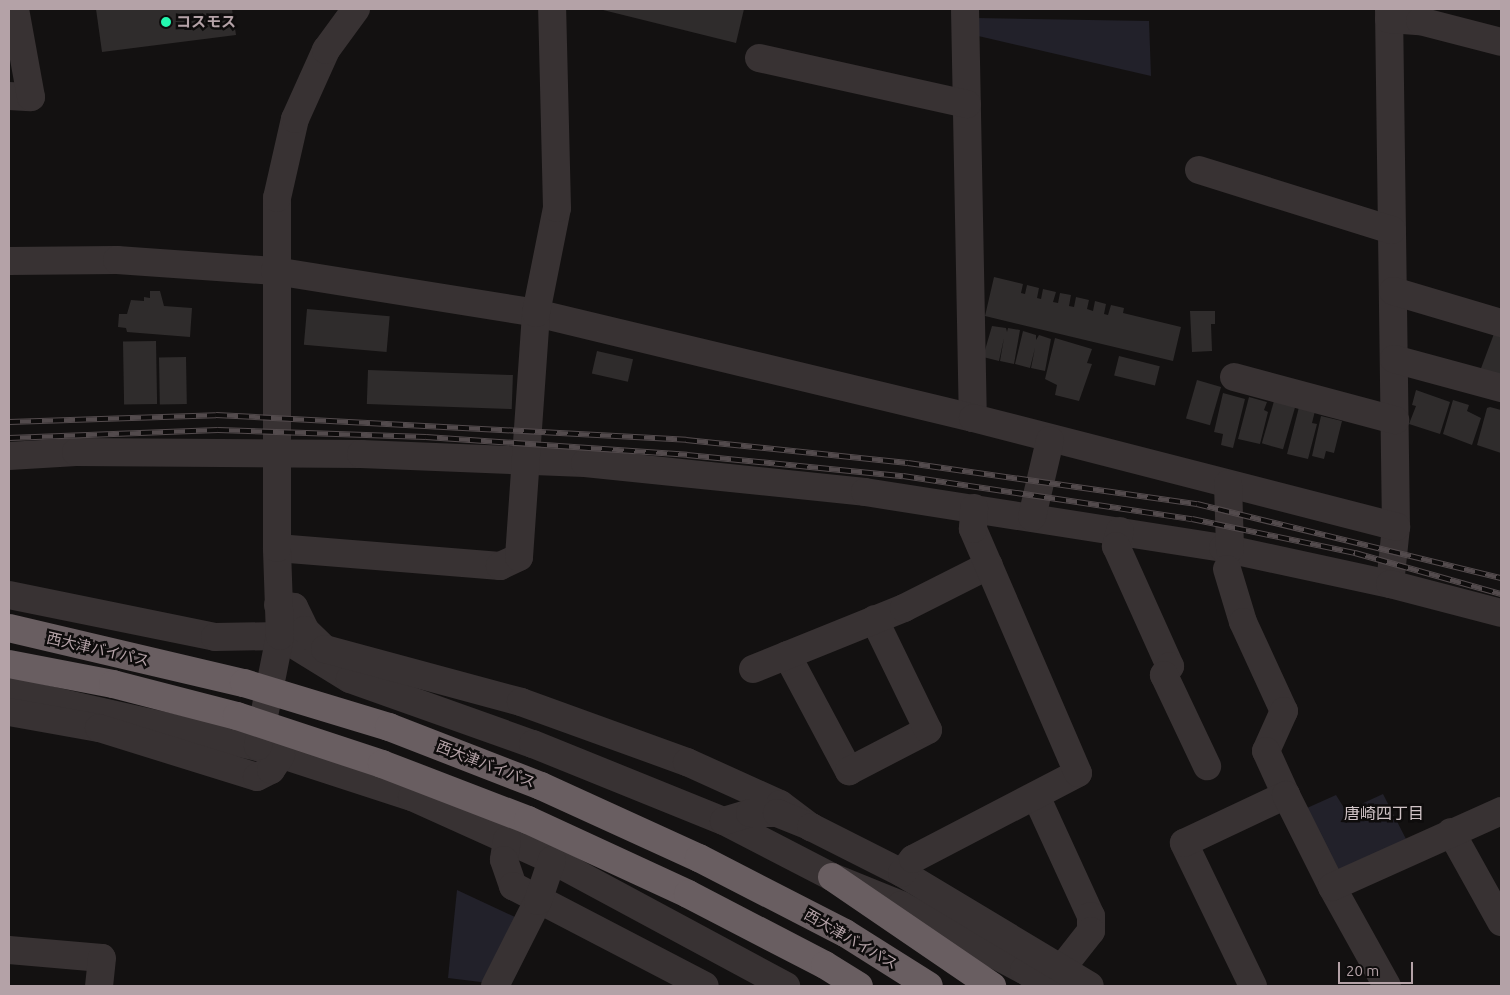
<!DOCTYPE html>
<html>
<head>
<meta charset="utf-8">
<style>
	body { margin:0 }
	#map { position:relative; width:1510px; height:995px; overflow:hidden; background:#131111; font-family:Ubuntu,"Noto Sans JP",sans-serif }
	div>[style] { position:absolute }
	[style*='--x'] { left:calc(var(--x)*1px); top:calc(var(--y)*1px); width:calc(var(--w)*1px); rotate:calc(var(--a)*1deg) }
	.green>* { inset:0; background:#22212a }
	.building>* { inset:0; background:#2f2c2c; transform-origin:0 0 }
	.minor>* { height:28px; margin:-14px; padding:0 14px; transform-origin:14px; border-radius:14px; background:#383233 }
	.highway>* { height:28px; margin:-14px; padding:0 14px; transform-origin:14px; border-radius:14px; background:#695e61 }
	.rail>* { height:5.5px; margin-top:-2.75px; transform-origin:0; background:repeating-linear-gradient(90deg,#0e0c0c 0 11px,#534b4d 0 22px); box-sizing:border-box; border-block:1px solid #534b4d }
	.highway-bridge>* { height:28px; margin:-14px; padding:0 14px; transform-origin:14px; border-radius:14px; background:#695e61 }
	.dots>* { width:14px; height:14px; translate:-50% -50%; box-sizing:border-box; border:2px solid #0e0c0c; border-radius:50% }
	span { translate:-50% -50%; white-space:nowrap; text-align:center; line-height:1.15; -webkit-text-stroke:5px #0e0c0c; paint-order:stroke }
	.poi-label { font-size:15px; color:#b4a2a7; font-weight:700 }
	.left { translate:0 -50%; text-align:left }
	.street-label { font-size:15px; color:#b4a2a7 }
	.neighbourhood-label { font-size:16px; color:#d0c3c6 }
	.frame { position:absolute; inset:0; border:10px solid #b4a2a7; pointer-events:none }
	.scale { position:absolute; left:1338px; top:962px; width:75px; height:22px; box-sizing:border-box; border:2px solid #b4a2a7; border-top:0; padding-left:6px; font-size:15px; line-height:18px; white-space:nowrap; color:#b4a2a7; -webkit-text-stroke:4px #0e0c0c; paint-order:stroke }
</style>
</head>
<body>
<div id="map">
	<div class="green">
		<div style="clip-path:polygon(977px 18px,1149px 21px,1151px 76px,974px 35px)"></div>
		<div style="clip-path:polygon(1383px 794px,1406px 839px,1340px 872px,1307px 808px,1336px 795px,1346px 811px)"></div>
		<div style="clip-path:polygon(457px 890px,515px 917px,489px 983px,448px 978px)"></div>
	</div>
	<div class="building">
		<div style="clip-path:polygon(96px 9px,232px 9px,236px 35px,102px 52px)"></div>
		<div style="clip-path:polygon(599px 9px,744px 9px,736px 43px)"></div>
		<div style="clip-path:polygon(994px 277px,1023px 284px,1021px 293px,1025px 294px,1027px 285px,1039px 288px,1037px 298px,1041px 299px,1043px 289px,1056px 292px,1053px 302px,1058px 303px,1060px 293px,1071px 295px,1069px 306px,1074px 307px,1076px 297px,1089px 300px,1087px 309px,1093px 311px,1095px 301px,1106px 304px,1104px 314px,1108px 315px,1111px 305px,1124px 308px,1123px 313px,1181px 327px,1173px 361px,985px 316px)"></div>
		<div style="clip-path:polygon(150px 291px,160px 291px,164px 306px,192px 308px,190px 337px,127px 332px,126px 328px,118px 327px,119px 314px,127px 314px,131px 300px,144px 301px,144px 297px,150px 298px)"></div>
		<div style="left:307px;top:309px;width:83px;height:36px;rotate:5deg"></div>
		<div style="clip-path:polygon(1190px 311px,1215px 311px,1215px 324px,1211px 324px,1212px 351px,1192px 352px)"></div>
		<div style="clip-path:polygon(992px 326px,1006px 328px,1007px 332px,1008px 328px,1020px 330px,1014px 364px,1000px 361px,1004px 338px,999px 361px,983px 357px)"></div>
		<div style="clip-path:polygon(1023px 331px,1036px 335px,1036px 340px,1039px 335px,1051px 339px,1045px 371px,1031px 368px,1035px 348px,1030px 368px,1015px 364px)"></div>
		<div style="clip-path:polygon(1495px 331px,1501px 333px,1501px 380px,1480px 371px)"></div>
		<div style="clip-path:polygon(1055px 338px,1092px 349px,1087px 363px,1092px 364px,1079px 401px,1055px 395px,1057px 385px,1045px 379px)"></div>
		<div style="left:156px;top:341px;width:63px;height:33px;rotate:89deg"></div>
		<div style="left:597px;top:351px;width:37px;height:23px;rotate:13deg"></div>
		<div style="left:1119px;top:356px;width:42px;height:20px;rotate:14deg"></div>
		<div style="left:186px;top:357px;width:47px;height:27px;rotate:89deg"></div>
		<div style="left:368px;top:370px;width:145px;height:34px;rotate:2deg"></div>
		<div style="left:1197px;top:380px;width:25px;height:40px;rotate:16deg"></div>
		<div style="clip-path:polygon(1416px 390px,1450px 402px,1440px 434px,1409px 424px,1416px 406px,1412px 405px)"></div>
		<div style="clip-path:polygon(1223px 393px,1245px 399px,1233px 448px,1221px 445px,1223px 434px,1214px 432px)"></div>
		<div style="clip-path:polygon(1249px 397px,1267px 402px,1264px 410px,1268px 412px,1260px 444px,1238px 439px)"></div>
		<div style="clip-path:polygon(1453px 400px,1469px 405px,1467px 411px,1481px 418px,1472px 445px,1443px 434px)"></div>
		<div style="left:1274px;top:401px;width:22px;height:44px;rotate:16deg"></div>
		<div style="clip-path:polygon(1299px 407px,1315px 411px,1312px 423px,1317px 424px,1308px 459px,1287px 454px)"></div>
		<div style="clip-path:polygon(1490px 407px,1501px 410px,1501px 453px,1477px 445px,1487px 408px)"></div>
		<div style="clip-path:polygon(1321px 416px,1342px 421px,1334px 453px,1326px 451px,1324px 459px,1312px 456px)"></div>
	</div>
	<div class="minor">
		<div style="--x:965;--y:9;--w:409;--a:88.9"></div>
		<div style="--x:1389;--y:9;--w:518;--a:89.23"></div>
		<div style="--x:1396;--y:527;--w:57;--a:96"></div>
		<div style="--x:1389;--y:19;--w:31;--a:4"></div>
		<div style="--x:1420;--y:21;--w:84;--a:14.5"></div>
		<div style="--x:759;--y:58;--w:213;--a:12.5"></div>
		<div style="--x:9;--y:96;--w:22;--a:3"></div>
		<div style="--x:31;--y:97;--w:89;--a:-100.3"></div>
		<div style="--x:1199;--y:170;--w:202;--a:17.3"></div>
		<div style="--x:9;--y:261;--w:108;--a:-0.5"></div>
		<div style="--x:117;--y:260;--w:158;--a:4"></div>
		<div style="--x:275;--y:271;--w:264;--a:9.1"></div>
		<div style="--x:536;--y:313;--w:449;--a:13.5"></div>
		<div style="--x:973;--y:418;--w:437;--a:14.4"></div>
		<div style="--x:1393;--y:291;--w:113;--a:16.5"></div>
		<div style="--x:1394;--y:359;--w:111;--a:15.2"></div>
		<div style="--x:1234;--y:377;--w:167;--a:15"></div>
		<div style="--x:9;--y:456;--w:67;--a:-3.4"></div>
		<div style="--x:76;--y:452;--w:285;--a:0.4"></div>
		<div style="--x:361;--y:454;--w:224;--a:2.3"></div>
		<div style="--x:585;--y:463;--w:281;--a:5.9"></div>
		<div style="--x:865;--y:492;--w:362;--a:8.9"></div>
		<div style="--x:1223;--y:548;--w:171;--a:12.2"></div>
		<div style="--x:1390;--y:584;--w:115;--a:14.6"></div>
		<div style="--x:1228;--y:484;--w:65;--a:88.2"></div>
		<div style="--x:1032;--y:517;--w:79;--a:-76.8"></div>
		<div style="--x:1120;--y:531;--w:16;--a:105"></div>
		<div style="--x:1116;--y:546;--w:132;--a:65.8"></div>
		<div style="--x:1170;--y:666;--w:11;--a:124"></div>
		<div style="--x:1164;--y:675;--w:101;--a:64.7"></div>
		<div style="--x:277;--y:548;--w:224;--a:4.6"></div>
		<div style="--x:500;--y:566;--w:21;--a:-25"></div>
		<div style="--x:519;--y:557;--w:245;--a:-86"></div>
		<div style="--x:536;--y:313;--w:107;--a:-78.7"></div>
		<div style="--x:557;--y:208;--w:199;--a:-91.4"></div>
		<div style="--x:1227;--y:569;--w:55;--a:73.2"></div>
		<div style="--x:1243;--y:622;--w:98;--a:65.3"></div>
		<div style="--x:1284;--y:711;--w:44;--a:114.2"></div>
		<div style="--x:1266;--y:751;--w:48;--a:65.6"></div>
		<div style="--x:9;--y:595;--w:210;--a:11.5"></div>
		<div style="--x:215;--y:637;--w:65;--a:-0.9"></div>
		<div style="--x:280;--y:636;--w:82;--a:31.6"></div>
		<div style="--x:350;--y:679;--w:194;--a:19.6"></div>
		<div style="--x:533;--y:744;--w:206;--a:22"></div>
		<div style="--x:724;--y:821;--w:122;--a:27.4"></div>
		<div style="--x:832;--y:877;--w:74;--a:22.1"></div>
		<div style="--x:901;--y:905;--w:139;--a:27.9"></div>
		<div style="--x:1024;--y:970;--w:29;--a:34"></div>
		<div style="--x:278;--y:605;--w:16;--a:7"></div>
		<div style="--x:294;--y:607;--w:25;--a:64"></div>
		<div style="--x:305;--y:630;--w:28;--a:44"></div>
		<div style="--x:325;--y:649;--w:203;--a:15.1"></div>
		<div style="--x:521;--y:702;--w:177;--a:19.9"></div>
		<div style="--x:687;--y:762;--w:102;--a:24.3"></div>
		<div style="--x:780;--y:804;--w:39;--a:37"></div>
		<div style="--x:787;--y:655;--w:132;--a:61.9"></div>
		<div style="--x:849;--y:771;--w:89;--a:-27.4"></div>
		<div style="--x:928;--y:730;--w:123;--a:-115.9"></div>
		<div style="--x:753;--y:669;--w:163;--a:-22"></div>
		<div style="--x:904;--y:608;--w:95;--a:-26.8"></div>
		<div style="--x:9;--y:691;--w:255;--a:12.7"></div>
		<div style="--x:258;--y:747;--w:162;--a:18"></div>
		<div style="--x:412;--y:797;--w:154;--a:24.2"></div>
		<div style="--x:552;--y:860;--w:266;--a:28.3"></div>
		<div style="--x:9;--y:712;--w:91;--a:10.1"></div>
		<div style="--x:99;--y:728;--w:165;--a:17.2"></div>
		<div style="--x:257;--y:777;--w:16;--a:-27"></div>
		<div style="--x:271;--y:770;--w:18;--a:-56"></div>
		<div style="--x:258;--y:746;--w:112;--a:-78.7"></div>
		<div style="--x:280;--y:636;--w:88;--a:-92"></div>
		<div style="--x:277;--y:548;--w:350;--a:-90"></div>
		<div style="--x:277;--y:198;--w:81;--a:-77.2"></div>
		<div style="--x:295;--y:119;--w:76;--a:-65.8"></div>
		<div style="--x:326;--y:50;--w:51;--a:-53.8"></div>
		<div style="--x:1036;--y:796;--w:132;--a:65.4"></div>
		<div style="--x:1091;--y:916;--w:15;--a:90"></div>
		<div style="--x:1091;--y:931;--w:47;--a:128.1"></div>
		<div style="--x:724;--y:821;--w:27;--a:-17"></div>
		<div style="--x:750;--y:813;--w:27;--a:0"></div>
		<div style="--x:777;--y:813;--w:37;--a:22"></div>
		<div style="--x:811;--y:827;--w:102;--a:26.8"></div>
		<div style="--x:902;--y:873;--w:219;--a:31"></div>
		<div style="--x:1451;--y:832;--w:103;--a:60.9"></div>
		<div style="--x:507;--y:840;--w:20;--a:99"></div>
		<div style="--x:504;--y:860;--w:28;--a:71"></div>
		<div style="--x:513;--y:886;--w:216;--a:27.5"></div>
		<div style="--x:902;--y:873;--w:18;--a:-52"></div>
		<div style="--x:913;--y:859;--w:186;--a:-27.5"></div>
		<div style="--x:1078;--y:773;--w:266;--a:-113.3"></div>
		<div style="--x:973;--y:529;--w:21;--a:-87"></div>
		<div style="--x:1332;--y:887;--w:113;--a:60.9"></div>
		<div style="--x:9;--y:950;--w:93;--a:4.9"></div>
		<div style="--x:102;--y:958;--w:28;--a:96"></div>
		<div style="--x:495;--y:986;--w:95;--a:-63.2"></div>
		<div style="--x:538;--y:901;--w:43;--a:-71.1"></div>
		<div style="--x:1253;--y:986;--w:159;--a:-115.8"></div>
		<div style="--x:1184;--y:843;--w:113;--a:-25.2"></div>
		<div style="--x:1286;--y:795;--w:103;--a:63.4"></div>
		<div style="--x:1332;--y:887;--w:185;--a:-24.2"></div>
	</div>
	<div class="highway">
		<div style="--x:832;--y:877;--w:194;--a:34.3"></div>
	</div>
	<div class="rail">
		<div style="--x:9;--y:422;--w:207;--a:-1.9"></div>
		<div style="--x:216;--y:415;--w:471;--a:3"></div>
		<div style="--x:686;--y:440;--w:223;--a:5.9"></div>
		<div style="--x:908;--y:463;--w:292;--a:8.1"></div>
		<div style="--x:1197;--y:504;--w:313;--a:13.7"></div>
		<div style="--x:9;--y:438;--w:209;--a:-2.2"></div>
		<div style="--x:218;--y:430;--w:208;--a:1.9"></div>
		<div style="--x:426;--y:437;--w:262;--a:3.9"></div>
		<div style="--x:687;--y:455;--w:217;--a:5.6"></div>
		<div style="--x:903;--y:476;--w:292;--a:8.5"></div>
		<div style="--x:1192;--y:519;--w:167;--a:11.8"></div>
		<div style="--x:1355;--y:553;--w:152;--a:15.7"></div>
	</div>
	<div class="highway-bridge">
		<div style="--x:9;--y:628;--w:241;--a:13.2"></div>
		<div style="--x:244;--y:683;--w:152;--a:16.9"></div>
		<div style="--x:389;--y:727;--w:163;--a:21.2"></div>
		<div style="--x:541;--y:786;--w:174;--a:24.5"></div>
		<div style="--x:699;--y:858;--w:164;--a:27.2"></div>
		<div style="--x:845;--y:933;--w:99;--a:32.2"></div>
		<div style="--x:9;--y:664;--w:106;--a:10.9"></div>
		<div style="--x:113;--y:684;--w:128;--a:14.5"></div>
		<div style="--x:237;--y:716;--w:153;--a:18.3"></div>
		<div style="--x:382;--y:764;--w:156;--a:21"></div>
		<div style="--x:528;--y:820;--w:176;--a:24.8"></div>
		<div style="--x:688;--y:894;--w:154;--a:27.4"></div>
		<div style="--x:825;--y:965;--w:40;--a:32"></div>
	</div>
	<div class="dots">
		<div style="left:166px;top:22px;background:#24f8b0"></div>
	</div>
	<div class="poi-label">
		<span class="left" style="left:176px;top:22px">コスモス</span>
	</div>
	<div class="street-label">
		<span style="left:98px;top:649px;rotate:13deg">西大津バイパス</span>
		<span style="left:486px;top:764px;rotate:21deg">西大津バイパス</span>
		<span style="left:851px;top:939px;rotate:30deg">西大津バイパス</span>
	</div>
	<div class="neighbourhood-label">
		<span style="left:1384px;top:813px">唐崎四丁目</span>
	</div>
	<div class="frame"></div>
	<div class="scale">20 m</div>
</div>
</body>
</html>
